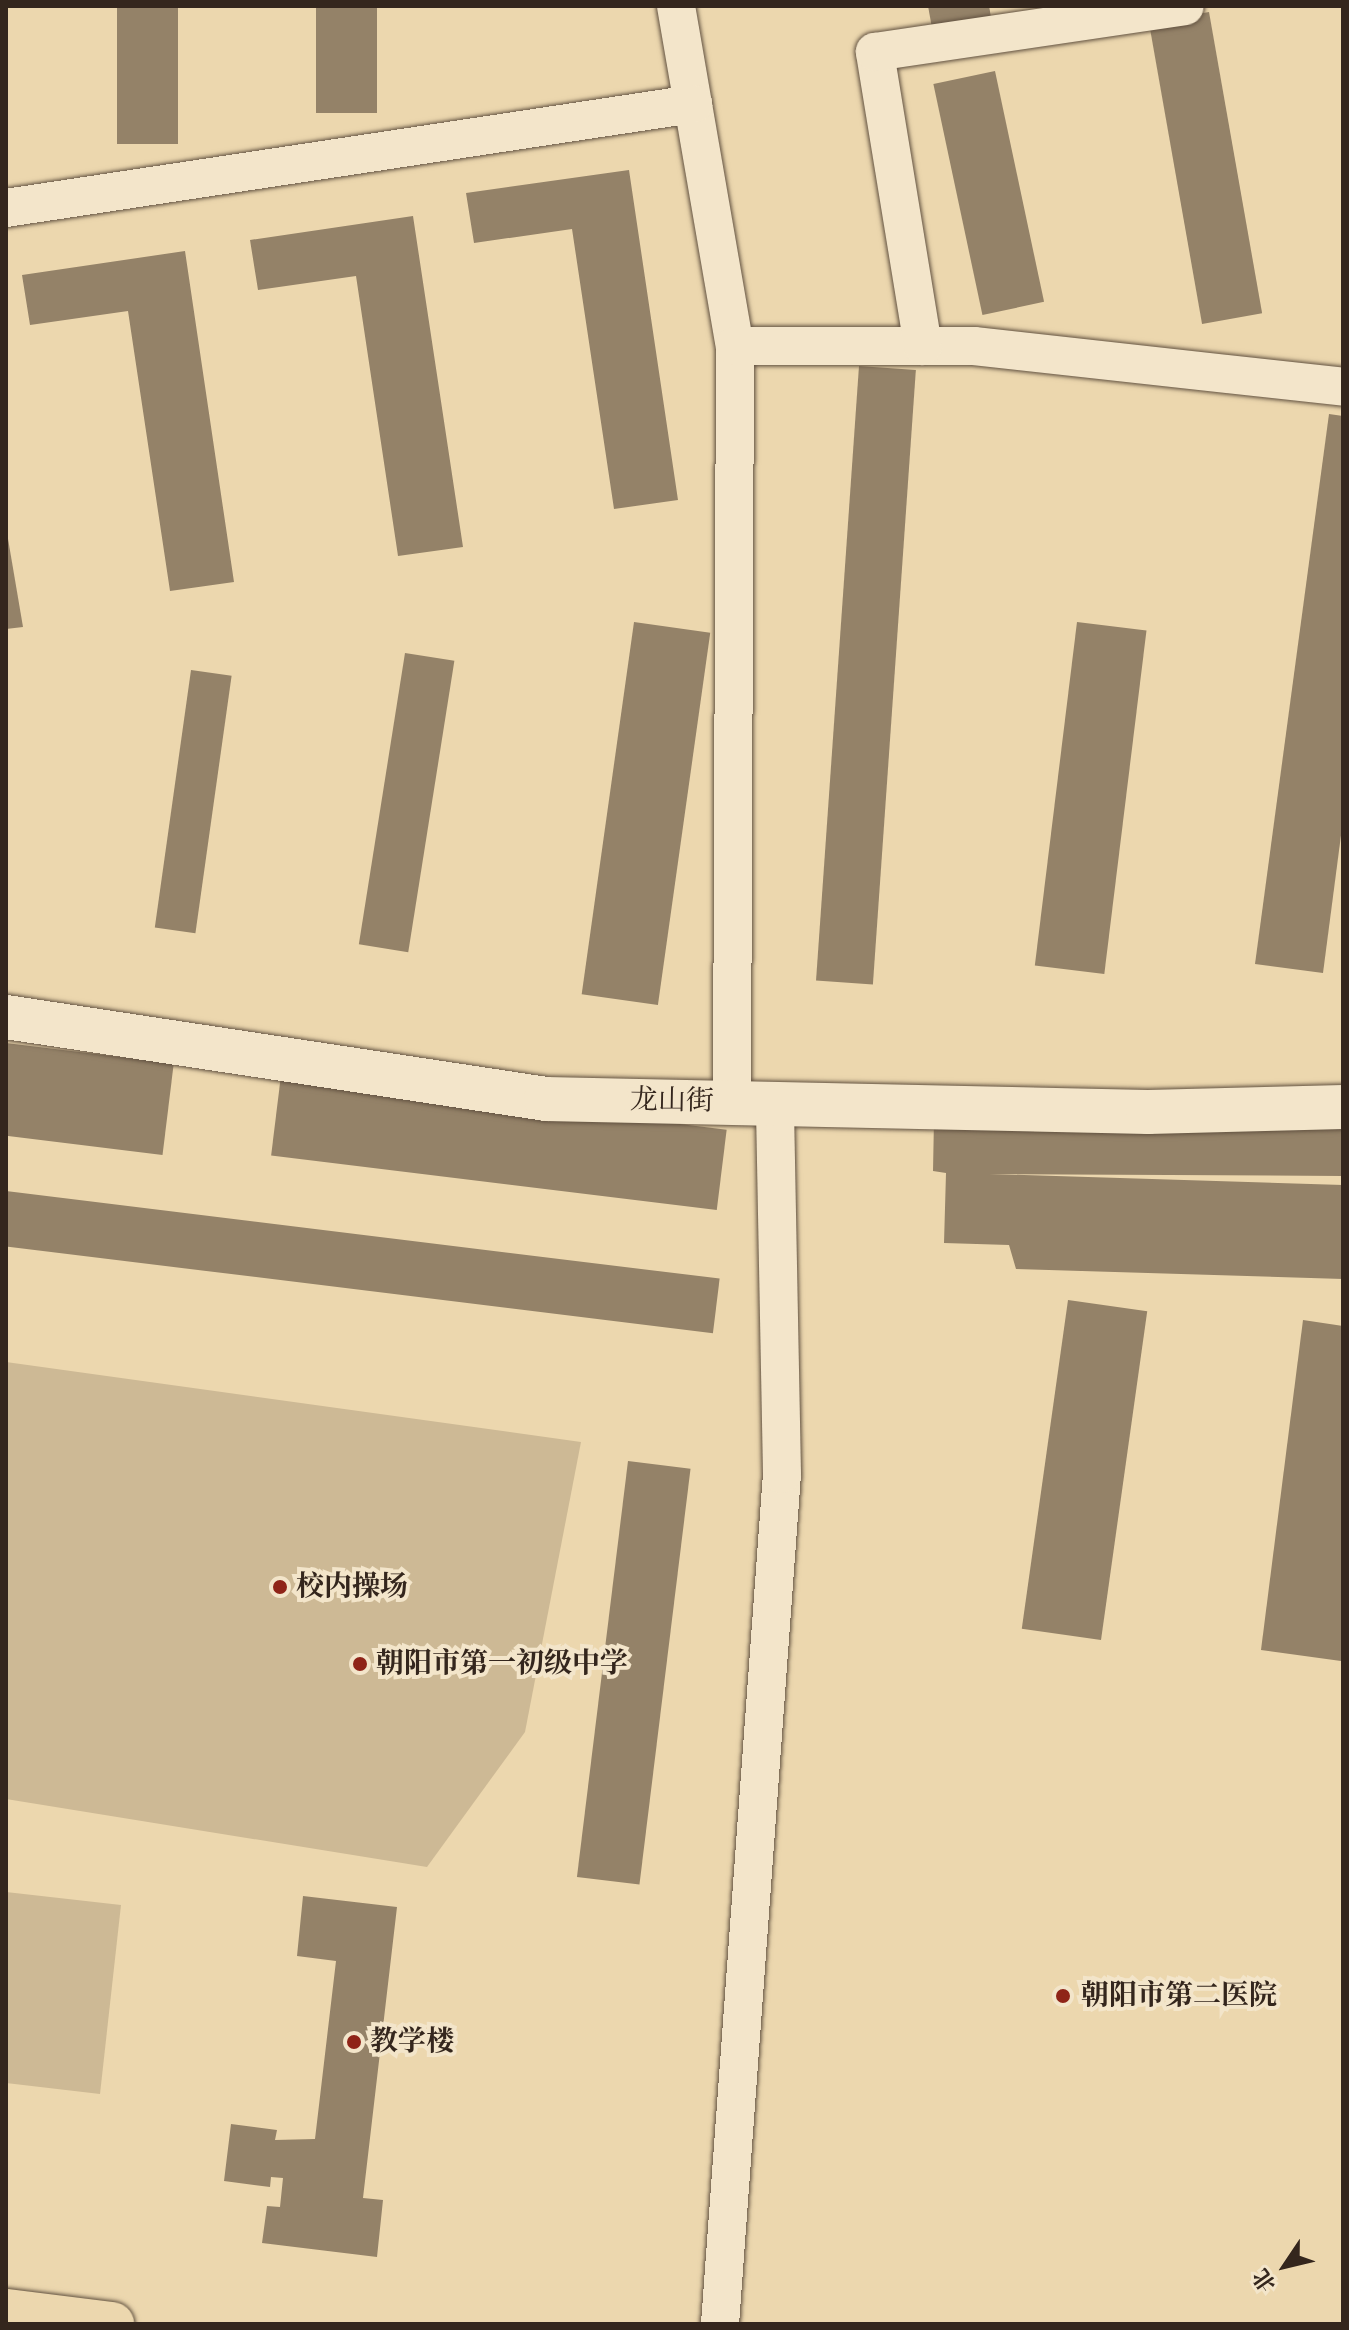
<!DOCTYPE html>
<html>
<head>
<meta charset="utf-8">
<style>
	body { margin:0 }
	#map { position:relative; width:1349px; height:2330px; overflow:hidden; background:#ecd7ae; font-family:"IM FELL DW Pica","Noto Serif SC",serif }
	div>[style] { position:absolute }
	[style*='--x'] { left:calc(var(--x)*1px); top:calc(var(--y)*1px); width:calc(var(--w)*1px); rotate:calc(var(--a)*1deg) }
	.green>* { inset:0; background:#cdb995 }
	.building>* { inset:0; background:#948268; transform-origin:0 0 }
	.roads { filter:drop-shadow(0 0 2px #625241) drop-shadow(0 0 2px #625241) }
	.minor>* { height:38px; margin:-19px; padding:0 19px; transform-origin:19px; border-radius:19px; background:#f3e5ca }
	.tertiary>* { height:44px; margin:-22px; padding:0 22px; transform-origin:22px; border-radius:22px; background:#f3e5ca }
	.primary>* { height:44px; margin:-22px; padding:0 22px; transform-origin:22px; border-radius:22px; background:#ecd7ae }
	.dots>* { width:22px; height:22px; translate:-50% -50%; box-sizing:border-box; border:4px solid #f3e5ca; border-radius:50% }
	span { translate:-50% -50%; white-space:nowrap; text-align:center; line-height:1.15; -webkit-text-stroke:8px #f3e5ca; paint-order:stroke }
	.street-label { font-size:28px; color:#34261d }
	.poi-label { font-size:28px; color:#34261d; font-weight:700 }
	.left { translate:0 -50%; text-align:left }
	.frame { position:absolute; inset:0; border:8px solid #34261d; pointer-events:none }
	.north { position:absolute; left:1245px; top:2226px; width:80px; height:80px; -webkit-text-stroke:6px #f3e5ca; paint-order:stroke; rotate:235deg; font-size:22px; font-weight:700; line-height:32px; text-align:center; color:#34261d }
	.north::after { content:''; display:block; margin:auto; width:28px; height:36px; background:#34261d; clip-path:polygon(50% 0,100% 100%,50% 72%,0 100%) }
</style>
</head>
<body>
<div id="map">
	<div class="green">
		<div style="clip-path:polygon(6px 1362px,581px 1442px,525px 1732px,427px 1867px,6px 1799px)"></div>
		<div style="clip-path:polygon(6px 1892px,121px 1905px,100px 2094px,6px 2083px)"></div>
	</div>
	<div class="building">
		<div style="left:117px;top:6px;width:61px;height:138px"></div>
		<div style="left:316px;top:6px;width:61px;height:107px"></div>
		<div style="clip-path:polygon(928px 6px,989px 6px,991px 17px,932px 28px)"></div>
		<div style="left:1209px;top:12px;width:306px;height:61px;rotate:80deg"></div>
		<div style="left:995px;top:71px;width:236px;height:63px;rotate:78deg"></div>
		<div style="clip-path:polygon(629px 170px,678px 500px,614px 509px,572px 229px,474px 243px,466px 193px)"></div>
		<div style="clip-path:polygon(413px 216px,463px 547px,398px 556px,356px 276px,258px 290px,250px 240px)"></div>
		<div style="clip-path:polygon(185px 251px,234px 582px,170px 591px,128px 311px,30px 325px,22px 275px)"></div>
		<div style="left:859px;top:366px;width:57px;height:616px;rotate:4deg"></div>
		<div style="clip-path:polygon(1329px 414px,1343px 416px,1343px 820px,1323px 973px,1255px 964px)"></div>
		<div style="clip-path:polygon(6px 527px,23px 627px,6px 629px)"></div>
		<div style="left:634px;top:622px;width:77px;height:376px;rotate:8deg"></div>
		<div style="left:1077px;top:622px;width:70px;height:346px;rotate:7deg"></div>
		<div style="left:405px;top:653px;width:50px;height:295px;rotate:9deg"></div>
		<div style="left:191px;top:670px;width:41px;height:260px;rotate:8deg"></div>
		<div style="left:6px;top:1043px;width:169px;height:92px;rotate:7deg"></div>
		<div style="left:281px;top:1075px;width:449px;height:81px;rotate:7deg"></div>
		<div style="clip-path:polygon(934px 1119px,1343px 1122px,1343px 1176px,989px 1174px,1343px 1185px,1343px 1279px,1016px 1269px,1009px 1245px,944px 1243px,946px 1173px,933px 1171px)"></div>
		<div style="left:6px;top:1191px;width:719px;height:55px;rotate:7deg"></div>
		<div style="left:1068px;top:1300px;width:80px;height:332px;rotate:8deg"></div>
		<div style="clip-path:polygon(1303px 1320px,1343px 1326px,1341px 1661px,1261px 1650px)"></div>
		<div style="left:628px;top:1461px;width:63px;height:419px;rotate:7deg"></div>
		<div style="clip-path:polygon(303px 1896px,397px 1907px,363px 2198px,383px 2200px,377px 2257px,262px 2243px,267px 2206px,280px 2207px,283px 2178px,271px 2177px,270px 2187px,224px 2181px,231px 2124px,277px 2130px,275px 2140px,315px 2139px,336px 1961px,297px 1956px)"></div>
	</div>
	<div class="roads">
		<div class="minor">
			<div style="--x:676;--y:6;--w:345;--a:80.2"></div>
			<div style="--x:735;--y:346;--w:757;--a:90.23"></div>
			<div style="--x:6;--y:208;--w:695;--a:-8.61"></div>
			<div style="--x:735;--y:346;--w:239;--a:0"></div>
			<div style="--x:974;--y:346;--w:371;--a:6.3"></div>
			<div style="--x:923;--y:346;--w:298;--a:-99.3"></div>
			<div style="--x:875;--y:52;--w:313;--a:-8.4"></div>
			<div style="--x:720;--y:2324;--w:852;--a:-85.83"></div>
			<div style="--x:782;--y:1474;--w:370;--a:-91.1"></div>
		</div>
		<div class="tertiary">
			<div style="--x:6;--y:1017;--w:546;--a:8.63"></div>
			<div style="--x:546;--y:1099;--w:602;--a:1.24"></div>
			<div style="--x:1148;--y:1112;--w:195;--a:-1.5"></div>
		</div>
		<div class="primary">
			<div style="--x:6;--y:2311;--w:107;--a:7"></div>
		</div>
	</div>
	<div class="dots">
		<div style="left:280px;top:1587px;background:#8f2418"></div>
		<div style="left:360px;top:1664px;background:#8f2418"></div>
		<div style="left:1063px;top:1996px;background:#8f2418"></div>
		<div style="left:354px;top:2042px;background:#8f2418"></div>
	</div>
	<div class="street-label">
		<span style="left:672px;top:1101px;rotate:1deg">龙山街</span>
	</div>
	<div class="poi-label">
		<span class="left" style="left:296px;top:1587px">校内操场</span>
		<span class="left" style="left:376px;top:1664px">朝阳市第一初级中学</span>
		<span class="left" style="left:1081px;top:1996px">朝阳市第二医院</span>
		<span class="left" style="left:370px;top:2042px">教学楼</span>
	</div>
	<div class="frame"></div>
	<div class="north">北</div>
</div>
</body>
</html>
